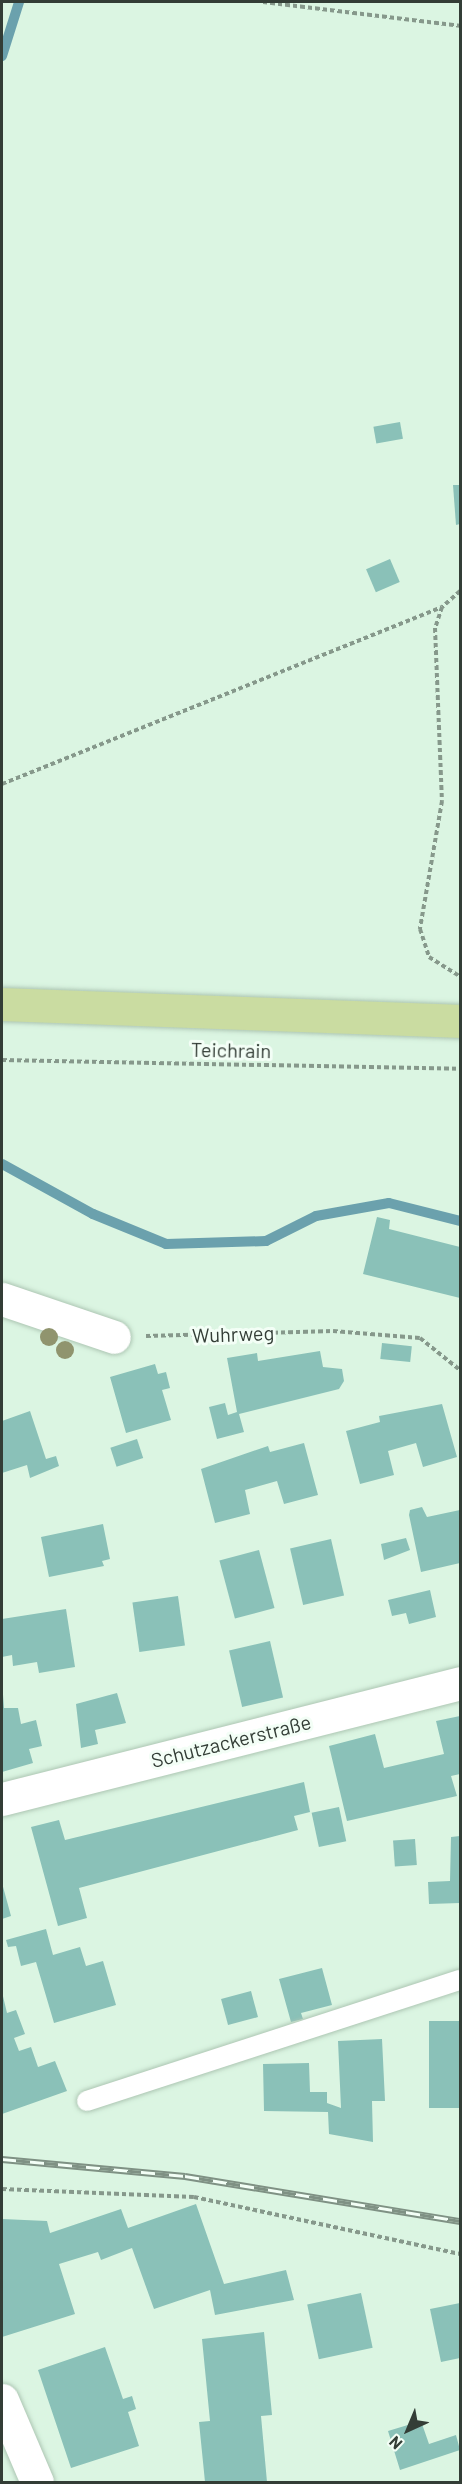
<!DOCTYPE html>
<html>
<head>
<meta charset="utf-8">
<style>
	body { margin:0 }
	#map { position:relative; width:462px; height:2484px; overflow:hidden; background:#dbf5e2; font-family:Barlow,sans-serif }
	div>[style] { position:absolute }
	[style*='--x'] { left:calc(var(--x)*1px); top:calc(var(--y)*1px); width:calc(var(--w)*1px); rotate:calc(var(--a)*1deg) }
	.stream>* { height:10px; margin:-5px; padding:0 5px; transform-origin:5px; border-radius:5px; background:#6ba1ad }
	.building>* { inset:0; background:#8ac1b8; transform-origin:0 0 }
	.path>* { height:4px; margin-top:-2px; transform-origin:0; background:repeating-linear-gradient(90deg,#86988b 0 4.5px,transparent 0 7.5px) }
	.roads { filter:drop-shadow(0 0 2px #adc6b3) drop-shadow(0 0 2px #adc6b3) }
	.service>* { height:20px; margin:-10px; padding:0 10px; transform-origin:10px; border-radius:10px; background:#fff }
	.minor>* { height:33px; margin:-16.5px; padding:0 16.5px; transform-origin:16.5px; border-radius:16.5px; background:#fff }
	.tertiary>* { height:33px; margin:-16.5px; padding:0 16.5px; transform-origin:16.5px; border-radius:16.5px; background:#fff }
	.primary>* { height:33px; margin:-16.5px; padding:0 16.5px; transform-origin:16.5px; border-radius:16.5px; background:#cadca1 }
	.rail>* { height:7px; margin-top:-3.5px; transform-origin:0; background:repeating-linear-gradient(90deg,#f3fef6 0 14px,#7f9184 0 28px); box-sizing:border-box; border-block:2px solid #7f9184 }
	.trees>* { width:18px; height:18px; margin:-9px; border-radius:50%; background:#90946e }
	span { translate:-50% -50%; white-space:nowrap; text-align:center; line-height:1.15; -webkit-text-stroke:6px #f3fef6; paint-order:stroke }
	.street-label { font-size:20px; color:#333d36 }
	.frame { position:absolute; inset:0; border:3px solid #333d36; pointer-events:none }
	.north { position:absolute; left:378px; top:2400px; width:60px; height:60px; -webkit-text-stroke:4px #f3fef6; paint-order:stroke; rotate:224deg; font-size:16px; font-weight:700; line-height:24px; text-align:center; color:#333d36 }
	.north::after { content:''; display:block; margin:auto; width:21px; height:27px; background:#333d36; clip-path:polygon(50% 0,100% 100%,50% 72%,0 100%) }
</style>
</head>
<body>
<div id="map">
	<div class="stream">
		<div style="--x:2;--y:56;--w:57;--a:-72.5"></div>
		<div style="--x:2;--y:1164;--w:104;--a:28.8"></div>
		<div style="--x:93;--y:1214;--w:79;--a:22.3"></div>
		<div style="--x:166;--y:1244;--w:100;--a:-1.7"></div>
		<div style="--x:266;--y:1241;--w:56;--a:-26.6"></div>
		<div style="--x:316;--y:1216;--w:74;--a:-10.1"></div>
		<div style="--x:389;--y:1203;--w:73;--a:14.2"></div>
	</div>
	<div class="building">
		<div style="left:400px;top:422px;width:17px;height:27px;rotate:80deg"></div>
		<div style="clip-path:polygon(453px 485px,460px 485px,460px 524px,456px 525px)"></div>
		<div style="left:390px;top:559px;width:25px;height:26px;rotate:67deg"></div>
		<div style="clip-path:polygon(377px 1217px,390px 1220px,389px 1229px,460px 1247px,460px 1298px,363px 1274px)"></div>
		<div style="left:382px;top:1343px;width:30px;height:16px;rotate:6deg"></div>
		<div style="clip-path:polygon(320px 1351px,323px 1367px,342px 1369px,344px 1381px,339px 1389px,239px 1414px,244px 1432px,217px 1439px,209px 1407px,225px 1403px,228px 1415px,237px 1412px,227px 1358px,257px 1353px,258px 1361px)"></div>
		<div style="clip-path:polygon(155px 1364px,158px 1374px,166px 1372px,170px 1388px,162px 1390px,171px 1420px,126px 1433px,110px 1377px)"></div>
		<div style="clip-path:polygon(442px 1404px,457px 1457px,423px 1467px,416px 1443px,388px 1451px,394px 1475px,360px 1484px,346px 1431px,380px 1422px,379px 1416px)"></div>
		<div style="clip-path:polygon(30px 1411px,46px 1459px,56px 1456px,59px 1466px,30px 1478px,27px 1465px,2px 1473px,2px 1421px)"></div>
		<div style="left:137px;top:1439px;width:20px;height:28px;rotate:72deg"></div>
		<div style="clip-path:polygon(304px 1443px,318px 1495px,284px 1504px,277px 1481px,245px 1490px,250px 1514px,215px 1523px,201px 1469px,268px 1446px,270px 1452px)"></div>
		<div style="clip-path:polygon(422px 1507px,427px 1517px,460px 1510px,460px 1563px,421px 1572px,409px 1515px,410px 1510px)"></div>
		<div style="clip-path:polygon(103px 1524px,110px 1559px,102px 1561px,104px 1566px,49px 1577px,41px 1537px)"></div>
		<div style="clip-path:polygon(406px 1538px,410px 1550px,384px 1560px,381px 1544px)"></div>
		<div style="left:331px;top:1539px;width:58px;height:42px;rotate:77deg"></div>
		<div style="left:259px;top:1550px;width:60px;height:41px;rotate:75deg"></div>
		<div style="clip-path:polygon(430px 1590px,436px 1617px,409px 1624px,406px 1613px,392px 1616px,388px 1600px)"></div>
		<div style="left:178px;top:1596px;width:50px;height:46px;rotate:82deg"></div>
		<div style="clip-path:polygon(66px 1609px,75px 1667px,39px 1673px,37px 1662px,13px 1666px,12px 1655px,2px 1657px,2px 1619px)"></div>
		<div style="left:270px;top:1641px;width:58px;height:42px;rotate:77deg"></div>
		<div style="clip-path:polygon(2px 1681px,4px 1708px,18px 1708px,21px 1724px,36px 1720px,42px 1746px,29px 1749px,33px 1763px,2px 1772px)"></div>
		<div style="clip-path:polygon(117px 1693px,126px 1723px,95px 1730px,98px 1744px,81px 1748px,76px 1704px)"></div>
		<div style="clip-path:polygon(460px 1716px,460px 1774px,451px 1776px,457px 1796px,347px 1821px,329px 1746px,375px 1734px,384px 1768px,444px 1754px,436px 1721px)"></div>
		<div style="clip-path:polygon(304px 1782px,310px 1812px,294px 1816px,298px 1830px,79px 1888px,87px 1918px,58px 1926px,31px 1827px,59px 1820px,65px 1840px)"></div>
		<div style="left:339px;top:1807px;width:35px;height:28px;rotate:78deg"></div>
		<div style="clip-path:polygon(460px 1836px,460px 1903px,429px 1904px,428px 1882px,450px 1881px,451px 1837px)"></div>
		<div style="left:415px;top:1839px;width:26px;height:22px;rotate:86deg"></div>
		<div style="clip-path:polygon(2px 1883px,11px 1916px,2px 1919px)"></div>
		<div style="clip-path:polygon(46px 1929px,53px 1955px,80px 1947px,86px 1966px,103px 1961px,116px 2005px,54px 2023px,36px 1962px,21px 1966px,16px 1946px,8px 1947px,6px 1940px)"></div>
		<div style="clip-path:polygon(322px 1968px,332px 2005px,301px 2013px,303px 2019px,291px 2022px,279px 1979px)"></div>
		<div style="left:251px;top:1991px;width:27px;height:31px;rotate:75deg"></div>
		<div style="clip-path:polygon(2px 1992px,7px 2013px,16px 2010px,25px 2034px,14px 2038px,19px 2051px,31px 2047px,38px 2067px,55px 2061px,67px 2091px,2px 2114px)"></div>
		<div style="left:460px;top:2021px;width:87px;height:31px;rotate:90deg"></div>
		<div style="clip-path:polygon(382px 2039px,385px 2101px,372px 2101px,373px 2142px,329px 2134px,328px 2112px,264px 2111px,263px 2064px,309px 2063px,310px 2092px,327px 2092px,327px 2103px,341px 2108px,338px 2041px)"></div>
		<div style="clip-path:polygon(196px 2204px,224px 2284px,286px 2270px,294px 2300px,215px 2315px,210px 2290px,154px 2309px,132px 2248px,101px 2260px,98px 2252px,59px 2264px,75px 2314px,2px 2337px,2px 2219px,47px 2221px,50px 2233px,121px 2209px,128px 2228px)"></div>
		<div style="left:361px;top:2293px;width:56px;height:55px;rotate:78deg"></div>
		<div style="clip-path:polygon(460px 2303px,460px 2358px,441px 2362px,430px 2309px)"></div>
		<div style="clip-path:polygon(264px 2332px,272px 2415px,261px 2416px,267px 2482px,205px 2482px,199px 2422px,210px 2421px,202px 2339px)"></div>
		<div style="clip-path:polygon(105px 2347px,123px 2399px,132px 2396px,136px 2409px,128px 2412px,139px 2446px,71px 2468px,38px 2370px)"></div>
		<div style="clip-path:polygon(421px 2421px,429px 2444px,456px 2435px,460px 2450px,400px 2470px,388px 2431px)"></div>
	</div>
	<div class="path">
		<div style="--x:263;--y:2;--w:198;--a:6.9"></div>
		<div style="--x:460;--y:591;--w:24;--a:138"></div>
		<div style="--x:442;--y:607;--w:22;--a:108"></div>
		<div style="--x:435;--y:628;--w:173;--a:87.7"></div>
		<div style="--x:442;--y:801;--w:130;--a:99.8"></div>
		<div style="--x:420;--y:929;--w:29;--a:72"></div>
		<div style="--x:429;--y:957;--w:36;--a:32"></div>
		<div style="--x:2;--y:784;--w:474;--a:-21.9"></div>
		<div style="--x:2;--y:1060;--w:458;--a:1.1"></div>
		<div style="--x:146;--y:1336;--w:187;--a:-1.5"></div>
		<div style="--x:333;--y:1331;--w:87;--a:4.6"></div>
		<div style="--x:420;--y:1338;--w:51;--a:38.7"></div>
		<div style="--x:2;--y:2189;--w:192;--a:2.4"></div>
		<div style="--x:194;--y:2197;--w:272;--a:12.1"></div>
	</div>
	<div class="roads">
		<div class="service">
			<div style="--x:87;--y:2101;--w:392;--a:-18"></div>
		</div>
		<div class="minor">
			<div style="--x:2;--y:1299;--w:118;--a:18.7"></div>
			<div style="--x:2;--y:1799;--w:472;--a:-14.2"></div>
		</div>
		<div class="tertiary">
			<div style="--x:2;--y:2400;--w:89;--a:66.9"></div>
		</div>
		<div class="primary">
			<div style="--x:2;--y:1004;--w:458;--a:2.1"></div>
		</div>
	</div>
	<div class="rail">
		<div style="--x:2;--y:2159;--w:184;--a:5.3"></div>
		<div style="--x:185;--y:2176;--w:279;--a:9.3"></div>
	</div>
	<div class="trees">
		<div style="left:49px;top:1337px"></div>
		<div style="left:65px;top:1350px"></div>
	</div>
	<div class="street-label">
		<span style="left:231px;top:1050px;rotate:1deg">Teichrain</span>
		<span style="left:233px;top:1334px;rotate:-2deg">Wuhrweg</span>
		<span style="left:231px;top:1741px;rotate:-14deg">Schutzackerstraße</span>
	</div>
	<div class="frame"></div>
	<div class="north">N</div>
</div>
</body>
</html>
